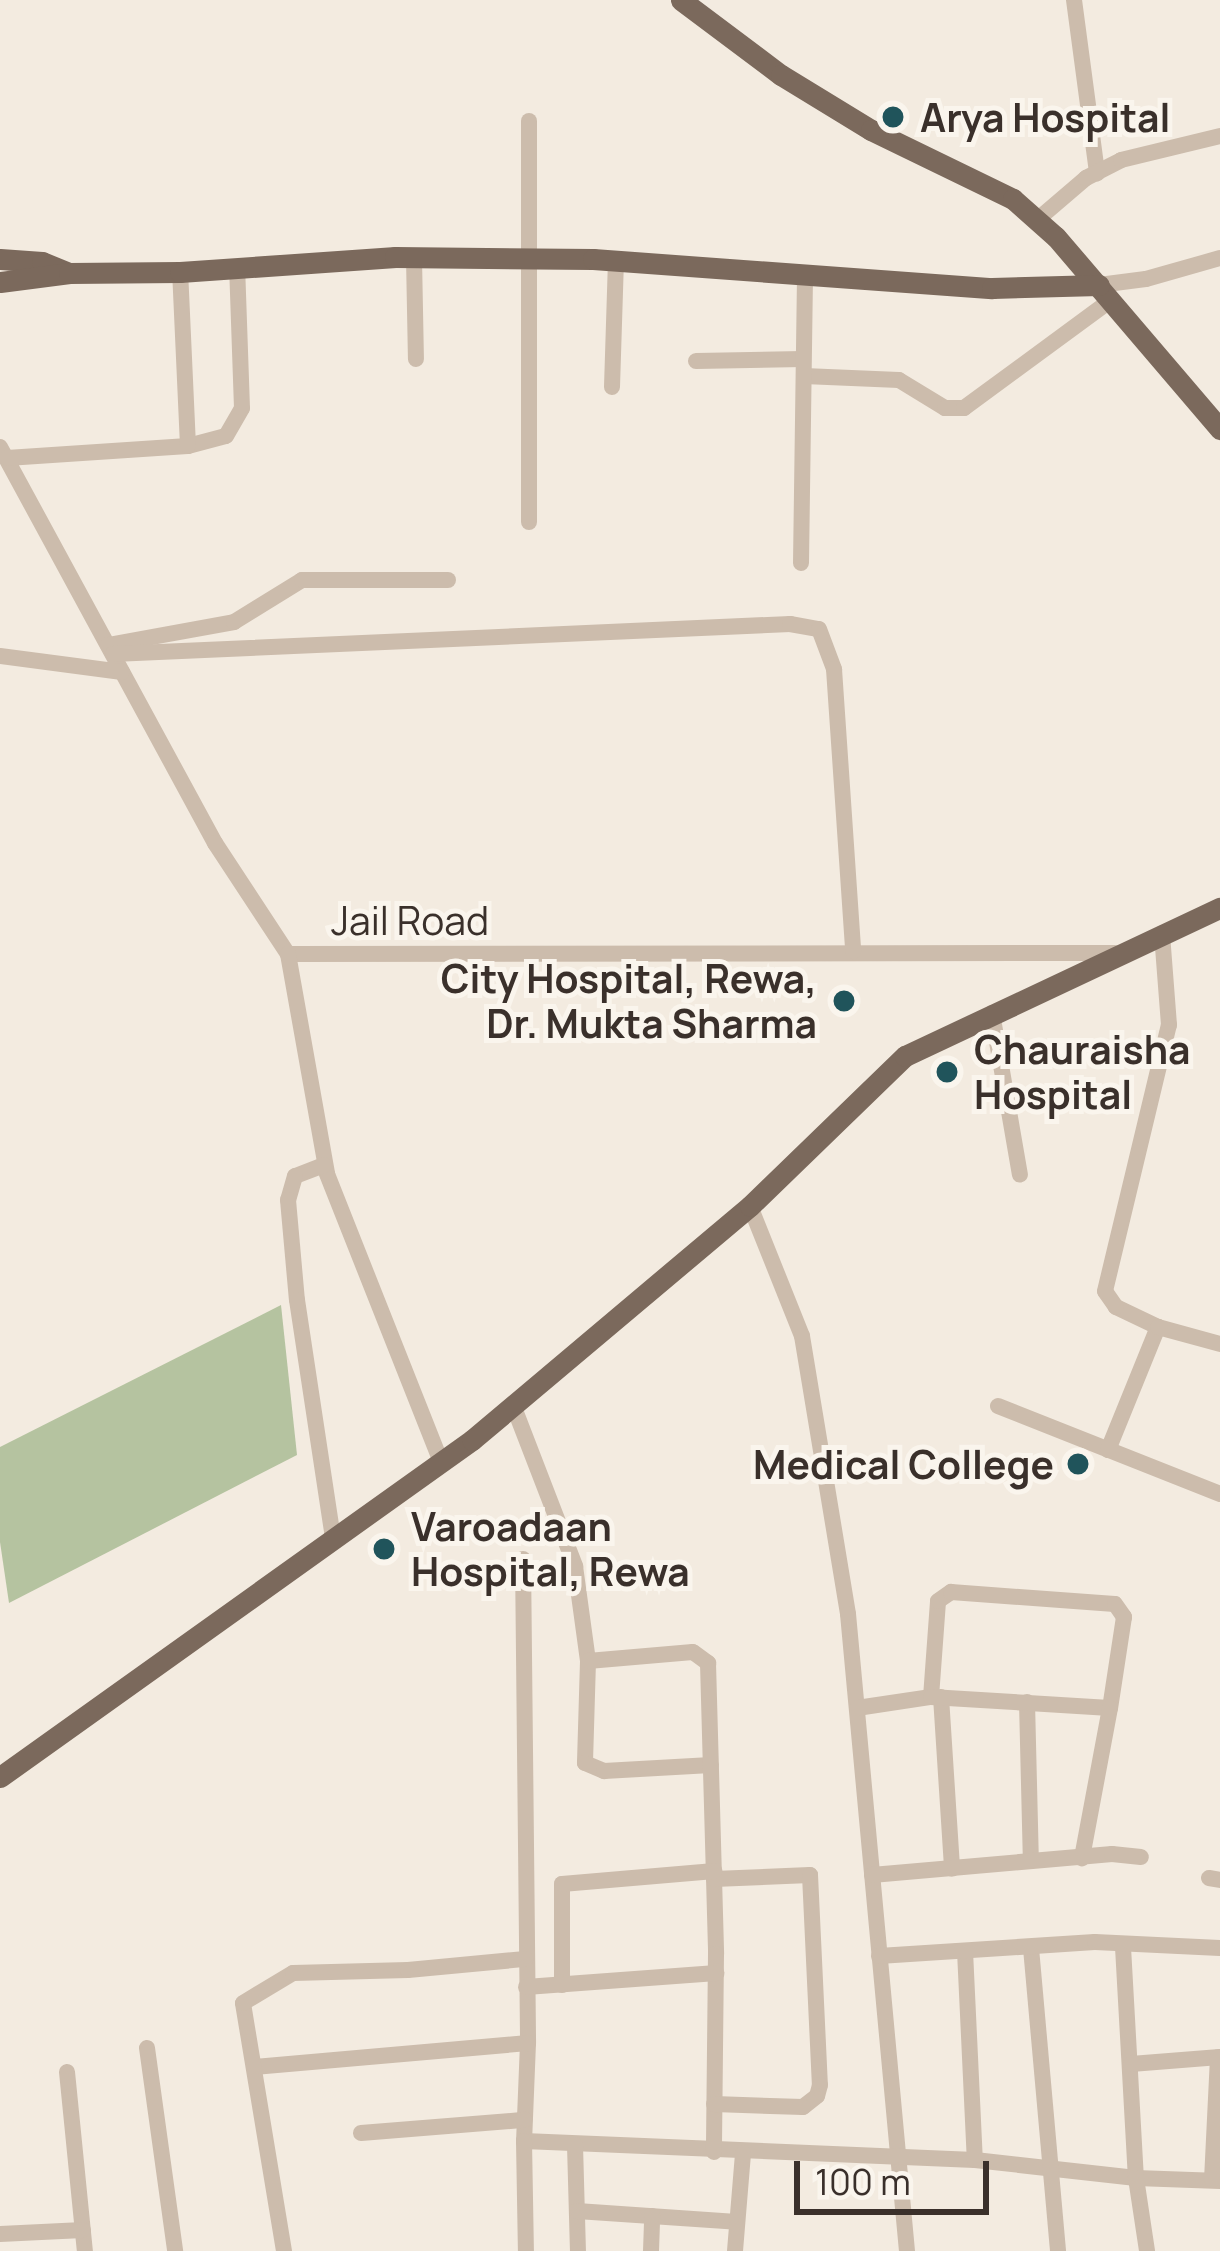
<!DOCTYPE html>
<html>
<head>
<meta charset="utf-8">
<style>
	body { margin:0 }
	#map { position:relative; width:1220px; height:2251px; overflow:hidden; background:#f3ebe0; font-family:Manrope,sans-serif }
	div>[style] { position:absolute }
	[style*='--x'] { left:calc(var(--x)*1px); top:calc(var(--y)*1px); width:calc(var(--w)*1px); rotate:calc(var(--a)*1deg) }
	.green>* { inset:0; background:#b5c3a0 }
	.minor>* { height:16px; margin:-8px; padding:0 8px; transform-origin:8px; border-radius:8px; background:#ccbcac }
	.major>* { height:21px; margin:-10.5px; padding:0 10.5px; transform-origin:10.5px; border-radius:10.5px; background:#7b695c }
	.dots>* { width:33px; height:33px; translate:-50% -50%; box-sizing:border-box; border:6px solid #faf5ed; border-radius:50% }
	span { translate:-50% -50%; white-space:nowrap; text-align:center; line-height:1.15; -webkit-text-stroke:10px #faf5ed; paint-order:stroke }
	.poi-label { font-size:39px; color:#3a302b; font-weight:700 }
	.left { translate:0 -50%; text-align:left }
	.right { translate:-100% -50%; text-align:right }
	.street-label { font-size:39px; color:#3a302b }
	.scale { position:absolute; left:794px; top:2161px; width:195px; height:54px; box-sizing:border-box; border:6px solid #3a302b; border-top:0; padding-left:15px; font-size:36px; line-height:42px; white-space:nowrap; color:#3a302b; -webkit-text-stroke:9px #faf5ed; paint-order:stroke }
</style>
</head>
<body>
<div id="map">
	<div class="green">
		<div style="clip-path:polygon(281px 1305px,297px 1455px,9px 1603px,0 1542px,0 1447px)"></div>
	</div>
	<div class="minor">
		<div style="--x:1074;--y:0;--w:175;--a:82.4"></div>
		<div style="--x:1037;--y:220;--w:65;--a:-40.6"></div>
		<div style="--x:1086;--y:178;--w:39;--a:-27"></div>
		<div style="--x:1121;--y:160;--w:102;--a:-13.6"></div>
		<div style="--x:414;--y:258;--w:101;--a:88.9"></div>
		<div style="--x:1099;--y:285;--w:47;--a:-7.3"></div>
		<div style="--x:1146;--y:279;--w:77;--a:-15.8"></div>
		<div style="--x:696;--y:361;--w:107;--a:-1.1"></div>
		<div style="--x:804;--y:376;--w:95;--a:2.4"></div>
		<div style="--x:899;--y:380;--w:54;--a:31.3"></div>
		<div style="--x:945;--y:408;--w:19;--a:0"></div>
		<div style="--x:964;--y:408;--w:182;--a:-36.3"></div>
		<div style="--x:612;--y:387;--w:127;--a:-88.2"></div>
		<div style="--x:188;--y:446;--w:39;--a:-15"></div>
		<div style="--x:226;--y:436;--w:32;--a:-60"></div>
		<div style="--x:242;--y:408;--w:140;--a:-92"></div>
		<div style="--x:0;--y:447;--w:451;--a:61.5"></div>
		<div style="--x:215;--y:843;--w:133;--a:56.7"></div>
		<div style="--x:288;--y:954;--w:827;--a:-0.07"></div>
		<div style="--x:7;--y:458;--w:181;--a:-3.8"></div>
		<div style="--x:188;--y:446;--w:174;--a:-92.6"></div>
		<div style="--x:529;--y:522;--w:401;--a:-90"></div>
		<div style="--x:801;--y:563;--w:289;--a:-89.2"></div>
		<div style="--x:108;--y:645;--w:128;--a:-10.3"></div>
		<div style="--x:234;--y:622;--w:80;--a:-31.7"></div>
		<div style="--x:302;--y:580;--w:146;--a:0"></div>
		<div style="--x:113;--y:654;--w:678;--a:-2.54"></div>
		<div style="--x:790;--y:624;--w:29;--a:10"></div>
		<div style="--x:819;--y:629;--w:43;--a:69.4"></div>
		<div style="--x:834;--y:669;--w:283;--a:86.1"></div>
		<div style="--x:0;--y:656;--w:123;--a:7.5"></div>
		<div style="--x:288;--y:954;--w:223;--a:79.9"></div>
		<div style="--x:327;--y:1174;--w:310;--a:68.4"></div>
		<div style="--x:992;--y:1013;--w:164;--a:80.2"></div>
		<div style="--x:324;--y:1165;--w:31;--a:159"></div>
		<div style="--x:295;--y:1176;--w:25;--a:106"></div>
		<div style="--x:288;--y:1200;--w:100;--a:84.9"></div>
		<div style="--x:297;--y:1300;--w:242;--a:81.4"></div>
		<div style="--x:750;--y:1206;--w:140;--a:68.2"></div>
		<div style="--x:802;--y:1336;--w:282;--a:80.6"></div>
		<div style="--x:848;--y:1614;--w:640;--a:84.71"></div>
		<div style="--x:1158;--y:1327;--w:47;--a:-154.5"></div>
		<div style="--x:1116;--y:1307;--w:19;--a:-125"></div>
		<div style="--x:1105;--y:1291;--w:274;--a:-76.5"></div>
		<div style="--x:1169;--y:1025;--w:92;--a:-94.4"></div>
		<div style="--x:513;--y:1405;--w:173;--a:68.9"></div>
		<div style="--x:575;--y:1566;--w:96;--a:82.2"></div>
		<div style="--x:588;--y:1661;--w:102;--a:91.7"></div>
		<div style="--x:585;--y:1763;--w:21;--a:23"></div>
		<div style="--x:604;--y:1771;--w:107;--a:-3.2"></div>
		<div style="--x:998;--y:1406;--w:239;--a:21.6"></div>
		<div style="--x:1108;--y:1450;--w:133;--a:-67.9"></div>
		<div style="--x:1158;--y:1327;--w:64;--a:15.3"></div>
		<div style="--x:523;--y:1559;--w:484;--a:89.4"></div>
		<div style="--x:528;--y:2043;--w:98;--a:92.3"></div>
		<div style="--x:524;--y:2141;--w:451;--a:2.4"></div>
		<div style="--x:975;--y:2160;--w:162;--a:6.4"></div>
		<div style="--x:1136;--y:2178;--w:84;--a:2"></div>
		<div style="--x:588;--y:1661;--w:105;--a:-4.9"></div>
		<div style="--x:693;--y:1652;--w:19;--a:36"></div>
		<div style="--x:708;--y:1663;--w:291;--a:88.4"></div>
		<div style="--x:716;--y:1954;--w:198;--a:90.6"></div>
		<div style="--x:931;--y:1697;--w:96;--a:-85.8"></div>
		<div style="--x:938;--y:1601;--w:16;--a:-35"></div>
		<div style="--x:951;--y:1592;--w:164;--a:4.2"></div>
		<div style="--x:1115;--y:1604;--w:16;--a:55"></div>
		<div style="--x:1124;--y:1617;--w:92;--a:98.7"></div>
		<div style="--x:941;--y:1697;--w:172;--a:86.3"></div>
		<div style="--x:1027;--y:1702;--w:159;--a:88.6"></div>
		<div style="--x:857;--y:1708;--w:75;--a:-8.5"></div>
		<div style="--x:931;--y:1697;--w:179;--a:3.5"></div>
		<div style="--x:1110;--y:1708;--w:153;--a:100.6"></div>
		<div style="--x:872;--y:1875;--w:241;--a:-5"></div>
		<div style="--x:1112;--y:1854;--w:29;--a:6"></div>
		<div style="--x:1209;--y:1878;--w:11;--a:10"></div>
		<div style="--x:714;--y:1879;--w:96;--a:-2.4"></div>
		<div style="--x:810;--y:1875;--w:210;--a:87.3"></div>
		<div style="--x:820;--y:2085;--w:11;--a:105"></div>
		<div style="--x:817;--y:2096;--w:18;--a:142"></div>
		<div style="--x:803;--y:2107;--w:89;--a:-178.1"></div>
		<div style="--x:1123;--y:1947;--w:231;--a:86.8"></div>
		<div style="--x:1136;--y:2178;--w:74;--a:81.4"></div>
		<div style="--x:1031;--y:1948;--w:304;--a:84.9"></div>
		<div style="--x:965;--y:1951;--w:209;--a:87.3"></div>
		<div style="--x:879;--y:1956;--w:216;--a:-3.7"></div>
		<div style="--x:1095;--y:1942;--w:125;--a:2.7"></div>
		<div style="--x:562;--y:1985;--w:101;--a:-90"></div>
		<div style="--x:562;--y:1884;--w:153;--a:-4.9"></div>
		<div style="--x:526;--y:1987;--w:191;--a:-4.2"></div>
		<div style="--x:147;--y:2048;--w:205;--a:82.1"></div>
		<div style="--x:1131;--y:2064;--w:89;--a:-4.5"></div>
		<div style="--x:254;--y:2067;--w:275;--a:-5"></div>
		<div style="--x:67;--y:2072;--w:180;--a:84.3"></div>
		<div style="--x:361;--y:2133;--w:164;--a:-4.6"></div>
		<div style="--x:524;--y:2141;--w:110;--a:89"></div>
		<div style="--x:575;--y:2145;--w:106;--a:88.4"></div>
		<div style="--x:1212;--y:2180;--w:123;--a:-87.2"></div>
		<div style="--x:577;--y:2211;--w:160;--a:3.9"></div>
		<div style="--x:0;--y:2234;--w:83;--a:-2.8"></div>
		<div style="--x:284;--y:2251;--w:251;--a:-99.4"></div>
		<div style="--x:243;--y:2003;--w:58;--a:-31"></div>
		<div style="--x:293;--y:1973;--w:115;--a:-1.5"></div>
		<div style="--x:408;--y:1970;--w:118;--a:-5.4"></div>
		<div style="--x:651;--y:2251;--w:35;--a:-88"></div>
		<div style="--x:735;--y:2251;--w:98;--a:-85.3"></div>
	</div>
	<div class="major">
		<div style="--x:681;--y:0;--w:125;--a:36.9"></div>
		<div style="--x:781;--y:75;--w:105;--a:31.4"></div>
		<div style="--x:871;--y:130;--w:158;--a:25.9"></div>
		<div style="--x:1013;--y:199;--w:57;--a:41.5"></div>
		<div style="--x:1056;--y:237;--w:253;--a:49.5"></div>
		<div style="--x:0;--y:259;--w:42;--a:4.1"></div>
		<div style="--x:42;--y:262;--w:29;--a:22"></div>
		<div style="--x:0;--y:282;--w:70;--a:-7.4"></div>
		<div style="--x:69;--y:273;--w:111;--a:-0.5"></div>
		<div style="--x:180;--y:272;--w:216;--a:-4"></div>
		<div style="--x:395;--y:257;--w:198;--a:0.6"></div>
		<div style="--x:593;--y:259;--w:400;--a:4.2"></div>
		<div style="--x:992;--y:288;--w:107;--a:-1.6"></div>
		<div style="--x:0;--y:1777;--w:580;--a:-35.53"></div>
		<div style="--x:472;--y:1440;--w:363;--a:-40.1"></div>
		<div style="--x:750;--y:1206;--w:216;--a:-44.1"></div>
		<div style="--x:905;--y:1056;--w:348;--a:-25.2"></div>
	</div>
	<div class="dots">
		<div style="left:893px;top:117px;background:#20545b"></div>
		<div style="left:844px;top:1001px;background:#20545b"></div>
		<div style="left:947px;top:1072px;background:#20545b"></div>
		<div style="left:1078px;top:1464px;background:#20545b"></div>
		<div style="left:384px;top:1549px;background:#20545b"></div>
	</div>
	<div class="poi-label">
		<span class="left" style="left:920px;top:117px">Arya Hospital</span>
		<span class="right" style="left:817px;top:1001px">City Hospital, Rewa,<br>Dr. Mukta Sharma</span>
		<span class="left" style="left:974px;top:1072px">Chauraisha<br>Hospital</span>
		<span class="right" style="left:1054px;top:1464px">Medical College</span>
		<span class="left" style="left:411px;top:1549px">Varoadaan<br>Hospital, Rewa</span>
	</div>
	<div class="street-label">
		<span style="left:410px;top:920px">Jail Road</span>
	</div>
	<div class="scale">100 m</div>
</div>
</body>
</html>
